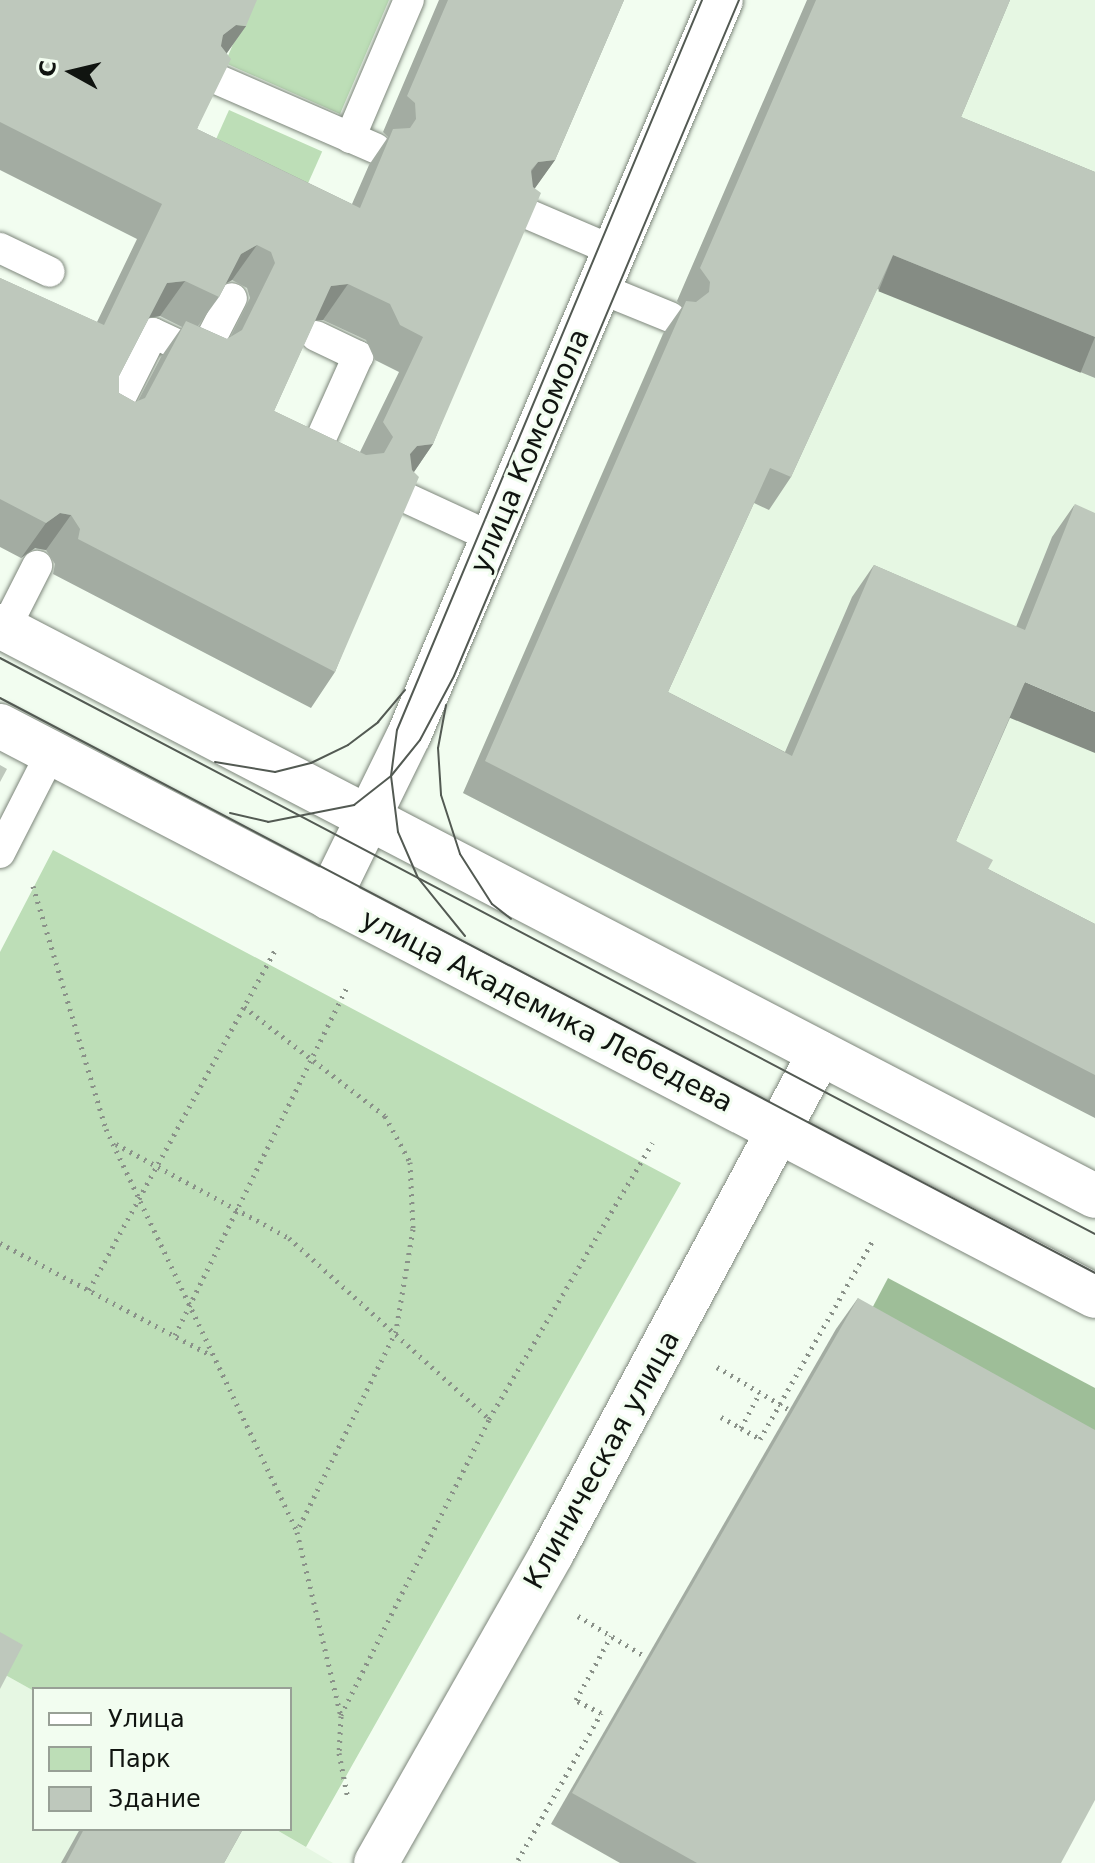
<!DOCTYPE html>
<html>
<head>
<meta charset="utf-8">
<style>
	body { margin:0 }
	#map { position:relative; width:1095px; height:1863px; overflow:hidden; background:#f2fdf0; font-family:"DejaVu Sans",sans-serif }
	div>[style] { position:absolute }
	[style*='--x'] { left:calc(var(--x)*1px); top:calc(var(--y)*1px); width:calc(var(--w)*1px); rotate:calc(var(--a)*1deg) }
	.built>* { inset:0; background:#e6f7e3 }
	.green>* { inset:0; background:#bddeb7; transform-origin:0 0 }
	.forest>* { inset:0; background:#9ebe98 }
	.path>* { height:5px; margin-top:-2.5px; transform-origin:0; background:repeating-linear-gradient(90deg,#8a9189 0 2px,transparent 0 8px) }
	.roads { filter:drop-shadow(0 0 2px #7d867b) drop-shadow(0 0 2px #7d867b) }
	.lane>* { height:30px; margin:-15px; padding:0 15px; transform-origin:15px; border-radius:15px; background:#fff }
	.street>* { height:44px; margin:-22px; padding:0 22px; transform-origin:22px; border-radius:22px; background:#fff }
	.secondary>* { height:44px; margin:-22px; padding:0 22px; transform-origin:22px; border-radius:22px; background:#fff }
	.tram>* { height:2px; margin:-1px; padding:0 1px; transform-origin:1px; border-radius:1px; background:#535a53 }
	.wall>* { inset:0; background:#a3aca2 }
	.shaded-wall>* { inset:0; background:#858c84; transform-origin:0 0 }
	.building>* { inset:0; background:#bec8bc }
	span { translate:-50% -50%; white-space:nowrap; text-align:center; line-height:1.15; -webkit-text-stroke:6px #f2fdf0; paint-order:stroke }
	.street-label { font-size:28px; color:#101410 }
	.legend { position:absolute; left:32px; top:1687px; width:260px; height:144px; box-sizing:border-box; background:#f2fdf0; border:2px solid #98a096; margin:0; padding:10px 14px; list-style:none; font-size:24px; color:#101410 }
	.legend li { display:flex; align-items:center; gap:16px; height:40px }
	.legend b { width:40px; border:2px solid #98a096 }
	.north { position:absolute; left:32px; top:32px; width:80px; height:80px; -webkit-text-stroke:6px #f2fdf0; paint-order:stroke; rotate:278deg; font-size:22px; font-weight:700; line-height:32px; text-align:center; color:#101410 }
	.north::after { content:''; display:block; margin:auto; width:28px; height:36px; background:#101410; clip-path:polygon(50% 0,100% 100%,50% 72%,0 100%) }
</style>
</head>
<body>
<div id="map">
	<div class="built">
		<div style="clip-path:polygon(808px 0,1095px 0,1095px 1117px,463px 793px)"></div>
		<div style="clip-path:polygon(0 1672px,34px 1691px,34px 1829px,275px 1829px,333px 1863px,0 1863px)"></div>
	</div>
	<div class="green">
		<div style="clip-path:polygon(225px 0,389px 0,340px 114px,225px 63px,239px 30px)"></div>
		<div style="left:229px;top:110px;width:102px;height:64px;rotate:24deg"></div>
		<div style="clip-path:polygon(53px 850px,681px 1183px,306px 1847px,275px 1829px,290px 1829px,290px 1689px,34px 1691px,0 1672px,0 952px)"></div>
	</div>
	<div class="forest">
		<div style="clip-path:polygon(888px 1278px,1095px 1388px,1095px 1462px,858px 1335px)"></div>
	</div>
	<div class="path">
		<div style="--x:33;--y:886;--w:254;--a:73.3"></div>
		<div style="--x:106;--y:1129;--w:446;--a:64.6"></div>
		<div style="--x:297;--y:1532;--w:189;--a:76.6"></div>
		<div style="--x:341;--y:1716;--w:37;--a:93"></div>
		<div style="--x:339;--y:1753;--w:47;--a:78.9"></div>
		<div style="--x:244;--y:1007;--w:178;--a:37.7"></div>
		<div style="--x:385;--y:1116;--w:52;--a:61.5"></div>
		<div style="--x:410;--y:1162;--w:67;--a:87.4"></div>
		<div style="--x:413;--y:1229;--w:103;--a:99.5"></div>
		<div style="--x:396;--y:1331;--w:223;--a:116.3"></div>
		<div style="--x:116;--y:1144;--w:197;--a:28.5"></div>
		<div style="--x:289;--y:1238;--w:270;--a:42.1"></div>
		<div style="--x:0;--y:1243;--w:239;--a:28"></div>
		<div style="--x:89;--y:1290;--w:390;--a:-61.3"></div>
		<div style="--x:175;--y:1335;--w:390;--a:-63.7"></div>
		<div style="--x:717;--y:1367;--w:82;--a:30.6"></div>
		<div style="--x:721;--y:1417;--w:23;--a:29"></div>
		<div style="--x:741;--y:1428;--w:40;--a:-62"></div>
		<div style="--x:741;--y:1428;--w:22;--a:30"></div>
		<div style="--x:760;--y:1439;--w:227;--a:-60.4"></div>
		<div style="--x:578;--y:1616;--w:79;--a:31.1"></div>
		<div style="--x:341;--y:1715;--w:331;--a:-63.4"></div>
		<div style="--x:489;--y:1419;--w:321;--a:-59.4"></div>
		<div style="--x:518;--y:1860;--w:169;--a:-60.5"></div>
		<div style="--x:601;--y:1713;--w:28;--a:-153"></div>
		<div style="--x:576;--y:1700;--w:73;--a:-61.3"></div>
	</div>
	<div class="roads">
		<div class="lane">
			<div style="--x:214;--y:78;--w:176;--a:23.5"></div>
			<div style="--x:350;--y:138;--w:150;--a:-66.9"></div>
			<div style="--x:523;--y:212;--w:99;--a:23.2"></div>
			<div style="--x:0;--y:248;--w:55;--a:25.6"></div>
			<div style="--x:599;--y:288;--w:77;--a:22.2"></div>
			<div style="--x:316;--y:336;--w:47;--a:25.5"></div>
			<div style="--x:358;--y:356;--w:110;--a:114.2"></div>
			<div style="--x:313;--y:456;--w:17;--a:24"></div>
			<div style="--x:110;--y:419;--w:96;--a:-63.4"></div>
			<div style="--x:153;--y:333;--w:54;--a:25.1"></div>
			<div style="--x:202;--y:356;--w:65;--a:-62.7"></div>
			<div style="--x:402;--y:496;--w:100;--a:24.8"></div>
			<div style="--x:5;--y:629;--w:71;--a:-63.1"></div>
			<div style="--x:0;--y:853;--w:112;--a:-63"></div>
		</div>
		<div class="street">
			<div style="--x:376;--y:1863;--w:356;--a:-60.4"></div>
			<div style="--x:552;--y:1553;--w:567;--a:-61.81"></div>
		</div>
		<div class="secondary">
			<div style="--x:0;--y:626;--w:1234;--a:27.5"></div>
			<div style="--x:0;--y:726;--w:1234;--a:27.5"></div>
			<div style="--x:329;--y:898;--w:182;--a:-63.9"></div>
			<div style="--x:409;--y:735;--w:798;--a:-67"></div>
		</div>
	</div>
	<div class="tram">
		<div style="--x:0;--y:658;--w:1237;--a:27.75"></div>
		<div style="--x:0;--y:698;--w:1237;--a:27.7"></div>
		<div style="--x:446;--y:705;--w:44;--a:100.5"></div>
		<div style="--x:438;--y:748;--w:47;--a:86.3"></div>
		<div style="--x:441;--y:795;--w:62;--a:72.1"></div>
		<div style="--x:460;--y:854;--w:59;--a:57.4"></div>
		<div style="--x:492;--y:904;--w:24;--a:38"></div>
		<div style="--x:215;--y:762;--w:61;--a:9.5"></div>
		<div style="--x:275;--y:772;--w:37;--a:-14"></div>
		<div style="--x:311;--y:763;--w:41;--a:-25.9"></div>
		<div style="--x:348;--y:745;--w:38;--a:-37"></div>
		<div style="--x:378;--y:722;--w:42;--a:-49.8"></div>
		<div style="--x:230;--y:813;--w:39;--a:13"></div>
		<div style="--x:268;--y:822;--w:88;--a:-11.2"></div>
		<div style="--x:354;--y:805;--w:47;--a:-38.1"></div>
		<div style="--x:391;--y:776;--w:46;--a:-51.1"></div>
		<div style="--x:420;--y:740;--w:72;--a:-62"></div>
		<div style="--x:454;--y:676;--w:734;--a:-67.14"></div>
		<div style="--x:465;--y:936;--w:75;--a:-129"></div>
		<div style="--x:418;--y:878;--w:50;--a:-113.5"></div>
		<div style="--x:398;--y:832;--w:56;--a:-97.1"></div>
		<div style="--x:391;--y:776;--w:46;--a:-82.6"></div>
		<div style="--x:397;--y:730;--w:791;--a:-67.32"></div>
	</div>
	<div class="wall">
		<div style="clip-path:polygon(evenodd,0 0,246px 26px,227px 53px,197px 129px,352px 204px,369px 165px,388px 137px,383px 132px,439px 0,624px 0,555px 160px,535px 188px,433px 444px,414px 472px,335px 672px,311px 708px,53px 574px,55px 564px,46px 550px,35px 548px,21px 558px,0 547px,0 278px,97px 322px,137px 239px,0 170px,0 0,232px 280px,247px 288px,250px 298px,231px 336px,227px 339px,198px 326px,219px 297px,226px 284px,232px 280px,0 0,160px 316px,182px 327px,161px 357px,138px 401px,135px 402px,119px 393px,119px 376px,149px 318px,160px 316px,0 0,315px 320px,323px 320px,366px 340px,375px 360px,399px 372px,360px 452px,274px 411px,315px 320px)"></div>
		<div style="clip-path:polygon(807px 0,1010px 0,961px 117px,1095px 172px,1095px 378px,877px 289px,791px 477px,769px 510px,754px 503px,668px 692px,785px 752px,852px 597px,874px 565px,1016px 627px,1052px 537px,1075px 504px,1010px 718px,956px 841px,988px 869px,1095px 924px,1095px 1118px,463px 793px,663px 334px,682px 307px,677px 301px)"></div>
		<div style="clip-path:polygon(858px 1298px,1061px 1863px,620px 1863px,551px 1824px,836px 1329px)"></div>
		<div style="clip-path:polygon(80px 1829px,243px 1829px,224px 1863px,61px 1863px)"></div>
	</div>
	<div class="shaded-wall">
		<div style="clip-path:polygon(236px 25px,246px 26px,221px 61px,211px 60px,223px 35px)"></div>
		<div style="clip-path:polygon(555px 160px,530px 195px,513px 197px,538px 162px)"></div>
		<div style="clip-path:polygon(257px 245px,232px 280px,216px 289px,241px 254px)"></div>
		<div style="left:893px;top:255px;width:218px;height:39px;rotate:22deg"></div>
		<div style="clip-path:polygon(185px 281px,160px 316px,142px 319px,167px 283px)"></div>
		<div style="clip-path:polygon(348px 284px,323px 320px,306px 321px,331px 286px)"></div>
		<div style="clip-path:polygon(433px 444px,409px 479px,410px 454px,417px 446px)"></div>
		<div style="clip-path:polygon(60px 513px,71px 515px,46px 550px,35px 548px,21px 558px,46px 523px)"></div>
		<div style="clip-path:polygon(1025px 682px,1095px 712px,1095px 753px,1003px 715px)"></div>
	</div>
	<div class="building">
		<div style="clip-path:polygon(evenodd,0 0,257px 0,246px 26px,236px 25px,223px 35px,221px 46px,231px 59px,197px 129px,360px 208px,393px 129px,410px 128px,416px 119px,415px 103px,407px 96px,448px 0,624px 0,555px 160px,538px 162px,531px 170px,533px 187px,541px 193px,433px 444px,417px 446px,410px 454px,412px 470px,419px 477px,335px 672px,78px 539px,80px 529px,71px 515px,60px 513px,46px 523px,0 499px,0 278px,104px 325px,162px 204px,0 122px,0 0,257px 245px,271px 252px,275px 263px,242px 330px,227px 339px,186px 321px,145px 398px,135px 402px,119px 393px,119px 376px,167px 283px,185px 281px,219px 297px,241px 254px,257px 245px,0 0,348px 284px,390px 304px,400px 325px,423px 337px,383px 422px,393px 437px,384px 453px,366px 455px,274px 411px,331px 286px,348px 284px)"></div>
		<div style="clip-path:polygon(816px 0,1010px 0,961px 117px,1095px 172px,1095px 337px,893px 255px,791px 477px,770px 468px,668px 692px,792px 756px,874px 565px,1025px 630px,1075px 504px,1095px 513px,1095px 712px,1025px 682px,956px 841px,993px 860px,988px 869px,1095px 924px,1095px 1075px,485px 761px,686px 301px,696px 302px,709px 292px,710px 282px,700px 268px)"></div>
		<div style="clip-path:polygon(0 765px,7px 769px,0 782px)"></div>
		<div style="clip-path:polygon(858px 1298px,1095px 1430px,1095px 1800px,1061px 1863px,697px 1863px,572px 1793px)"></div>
		<div style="clip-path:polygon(0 1632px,23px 1645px,0 1689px)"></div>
		<div style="clip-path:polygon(84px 1829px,243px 1829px,224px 1863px,66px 1863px)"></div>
	</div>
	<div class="street-label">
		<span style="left:530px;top:451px;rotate:-67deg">улица Комсомола</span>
		<span style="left:547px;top:1011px;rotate:27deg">улица Академика Лебедева</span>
		<span style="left:602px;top:1460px;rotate:-61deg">Клиническая улица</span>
	</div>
	<ul class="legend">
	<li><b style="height:10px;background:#fff"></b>Улица</li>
	<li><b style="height:22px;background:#bddeb7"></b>Парк</li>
	<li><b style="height:22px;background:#bec8bc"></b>Здание</li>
	</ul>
	<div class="north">С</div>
</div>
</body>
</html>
